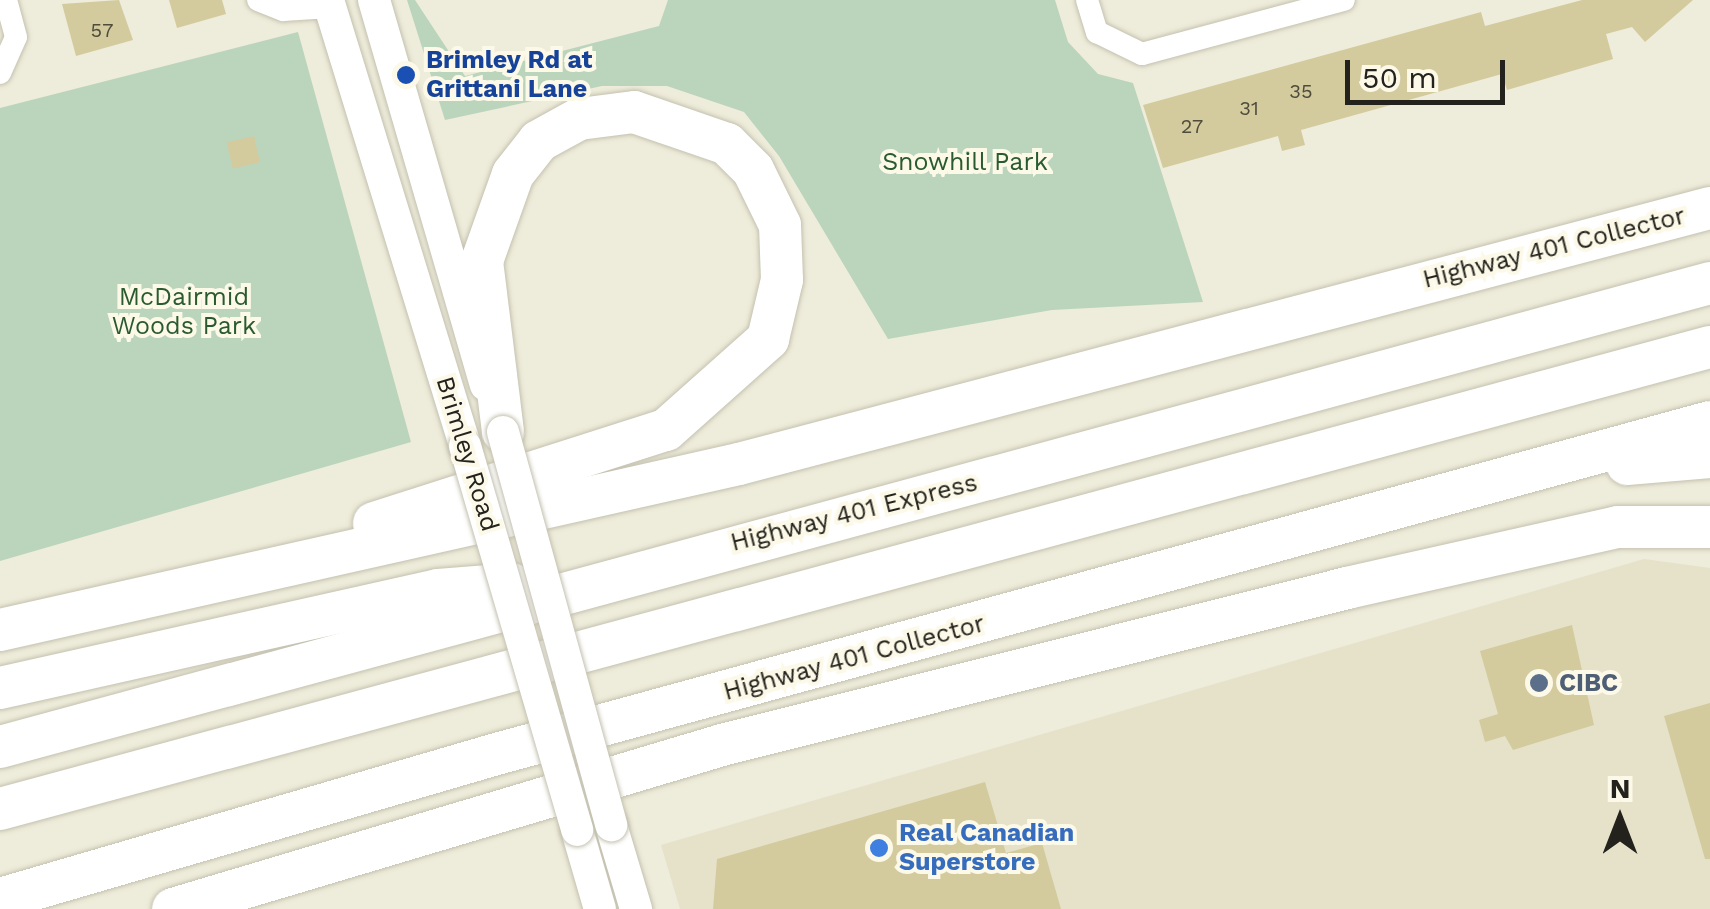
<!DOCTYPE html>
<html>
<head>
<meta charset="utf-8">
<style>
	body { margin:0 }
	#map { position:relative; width:1710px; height:909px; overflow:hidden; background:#eeecda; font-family:"Work Sans",sans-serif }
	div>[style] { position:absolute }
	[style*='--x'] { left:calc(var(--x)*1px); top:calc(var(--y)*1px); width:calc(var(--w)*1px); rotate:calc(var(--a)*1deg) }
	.built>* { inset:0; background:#e6e1c9 }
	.green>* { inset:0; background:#bbd4bc }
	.building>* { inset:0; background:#d3cb9e; transform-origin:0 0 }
	.roads { filter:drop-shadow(0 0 2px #c4c1b0) drop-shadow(0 0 2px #c4c1b0) }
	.minor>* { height:22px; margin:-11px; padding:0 11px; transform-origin:11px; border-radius:11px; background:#fff }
	.secondary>* { height:32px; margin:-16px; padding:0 16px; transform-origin:16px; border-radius:16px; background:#fff }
	.motorway>* { height:42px; margin:-21px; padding:0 21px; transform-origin:21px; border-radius:21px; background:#fff }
	.bridges { filter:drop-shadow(0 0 2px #c4c1b0) drop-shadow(0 0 2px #c4c1b0) }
	.secondary-bridge>* { height:32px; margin:-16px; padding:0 16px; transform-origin:16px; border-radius:16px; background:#fff }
	.dots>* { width:28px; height:28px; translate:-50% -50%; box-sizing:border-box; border:5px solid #fcf9e8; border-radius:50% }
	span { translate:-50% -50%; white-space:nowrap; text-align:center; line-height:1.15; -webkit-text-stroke:8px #fcf9e8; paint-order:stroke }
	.number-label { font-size:20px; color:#4f4c3c }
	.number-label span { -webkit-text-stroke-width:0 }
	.transit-label { font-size:25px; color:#164399; font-weight:700 }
	.left { translate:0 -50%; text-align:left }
	.park-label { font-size:25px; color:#2a5b2e }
	.street-label { font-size:25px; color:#23221c }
	.service-label { font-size:25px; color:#4e5e75; font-weight:700 }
	.shop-label { font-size:25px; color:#366cbe; font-weight:700 }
	.north { position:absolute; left:1570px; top:769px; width:100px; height:100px; -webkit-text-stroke:8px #fcf9e8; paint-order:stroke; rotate:0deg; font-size:28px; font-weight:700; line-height:40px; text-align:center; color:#23221c }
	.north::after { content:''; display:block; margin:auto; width:35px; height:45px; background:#23221c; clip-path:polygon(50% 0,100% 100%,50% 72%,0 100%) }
	.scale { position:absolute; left:1345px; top:60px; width:160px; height:45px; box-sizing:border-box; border:5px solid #23221c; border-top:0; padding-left:12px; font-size:30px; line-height:35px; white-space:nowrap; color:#23221c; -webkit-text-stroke:8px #fcf9e8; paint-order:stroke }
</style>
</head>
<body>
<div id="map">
	<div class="built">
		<div style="clip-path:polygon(1644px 559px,1710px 568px,1710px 909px,680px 909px,661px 845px)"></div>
	</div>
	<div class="green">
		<div style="clip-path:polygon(407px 0,415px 0,465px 76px,659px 26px,668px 0,1055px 0,1068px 42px,1098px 74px,1133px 83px,1203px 302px,1052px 310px,888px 339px,779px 156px,744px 112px,667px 86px,602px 86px,445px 120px)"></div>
		<div style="clip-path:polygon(298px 32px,411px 442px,0 561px,0 108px)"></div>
	</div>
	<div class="building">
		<div style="clip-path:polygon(119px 0,133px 40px,76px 56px,62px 4px)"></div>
		<div style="clip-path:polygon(169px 0,222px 0,226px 14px,177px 28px)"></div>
		<div style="clip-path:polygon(1582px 0,1693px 0,1645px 42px,1632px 27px,1606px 34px,1613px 59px,1507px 90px,1502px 74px,1301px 130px,1305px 145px,1282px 151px,1278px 136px,1163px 168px,1143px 105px,1481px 12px,1485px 26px)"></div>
		<div style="left:254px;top:136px;width:27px;height:28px;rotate:77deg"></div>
		<div style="clip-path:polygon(1572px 625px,1594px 725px,1513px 750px,1505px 736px,1485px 742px,1479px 720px,1498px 714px,1480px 651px)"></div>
		<div style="clip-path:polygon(1710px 703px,1710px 859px,1705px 859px,1664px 716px)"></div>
		<div style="clip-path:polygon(985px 782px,1006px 853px,1042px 843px,1061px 909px,713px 909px,717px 859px)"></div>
	</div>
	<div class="roads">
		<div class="minor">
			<div style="--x:258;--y:0;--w:27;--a:22"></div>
			<div style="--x:283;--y:10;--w:47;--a:-3.7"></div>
			<div style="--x:1087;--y:0;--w:34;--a:73"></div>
			<div style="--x:1097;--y:32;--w:50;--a:26.1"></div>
			<div style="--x:1142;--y:54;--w:209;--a:-15"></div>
			<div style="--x:0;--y:73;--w:39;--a:-66"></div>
			<div style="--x:16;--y:37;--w:38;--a:-105"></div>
		</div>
		<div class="secondary">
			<div style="--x:328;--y:0;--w:467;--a:72.9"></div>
			<div style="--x:374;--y:0;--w:401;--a:73.8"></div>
			<div style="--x:611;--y:825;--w:88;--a:73.4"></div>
			<div style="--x:577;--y:830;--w:82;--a:73.8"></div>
		</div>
		<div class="motorway">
			<div style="--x:1627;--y:464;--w:83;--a:-4.8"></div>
			<div style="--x:374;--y:523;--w:306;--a:-17.7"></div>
			<div style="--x:666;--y:430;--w:137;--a:-41.7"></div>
			<div style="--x:768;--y:339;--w:61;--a:-76.7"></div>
			<div style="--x:782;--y:280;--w:55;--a:-92.1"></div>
			<div style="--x:780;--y:225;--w:61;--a:-116.1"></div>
			<div style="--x:753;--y:170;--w:37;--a:-135"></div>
			<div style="--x:727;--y:144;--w:98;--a:-161"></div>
			<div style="--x:634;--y:112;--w:55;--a:172.7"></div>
			<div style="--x:579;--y:119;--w:46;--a:151.2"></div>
			<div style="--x:539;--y:141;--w:42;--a:128.2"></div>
			<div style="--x:513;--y:174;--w:92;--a:109.6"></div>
			<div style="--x:482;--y:261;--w:172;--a:83"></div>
			<div style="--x:0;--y:630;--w:757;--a:-12.66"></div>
			<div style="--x:739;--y:464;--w:1004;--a:-14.77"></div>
			<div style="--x:0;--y:688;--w:449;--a:-12.6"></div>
			<div style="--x:438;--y:590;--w:74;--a:-4.6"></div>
			<div style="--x:0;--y:747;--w:1772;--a:-15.18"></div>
			<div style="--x:0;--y:809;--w:1771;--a:-15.12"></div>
			<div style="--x:0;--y:899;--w:521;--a:-16.28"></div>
			<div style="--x:500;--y:753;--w:1254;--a:-15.3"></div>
			<div style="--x:173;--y:909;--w:573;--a:-16.63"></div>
			<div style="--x:722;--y:745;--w:644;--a:-14.1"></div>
			<div style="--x:1347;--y:588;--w:278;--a:-12.7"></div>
			<div style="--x:1618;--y:527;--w:92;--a:0"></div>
		</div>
	</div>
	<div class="bridges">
		<div class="secondary-bridge">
			<div style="--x:503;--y:432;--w:408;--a:74.6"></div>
			<div style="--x:465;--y:446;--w:400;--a:73.7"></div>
		</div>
	</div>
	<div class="dots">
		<div style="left:406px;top:75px;background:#1a4fb4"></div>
		<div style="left:1539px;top:683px;background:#5c6f8a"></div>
		<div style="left:879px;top:848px;background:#3f7fe0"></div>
	</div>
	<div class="number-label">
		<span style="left:102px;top:30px">57</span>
		<span style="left:1301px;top:91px">35</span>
		<span style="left:1249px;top:108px">31</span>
		<span style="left:1192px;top:126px">27</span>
	</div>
	<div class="transit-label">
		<span class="left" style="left:426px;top:75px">Brimley Rd at<br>Grittani Lane</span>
	</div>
	<div class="park-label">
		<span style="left:965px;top:162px">Snowhill Park</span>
		<span style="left:184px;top:312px">McDairmid<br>Woods Park</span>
	</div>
	<div class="street-label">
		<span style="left:1554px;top:248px;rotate:-14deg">Highway 401 Collector</span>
		<span style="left:467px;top:454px;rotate:73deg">Brimley Road</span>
		<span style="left:854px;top:513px;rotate:-14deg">Highway 401 Express</span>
		<span style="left:854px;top:658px;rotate:-15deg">Highway 401 Collector</span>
	</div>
	<div class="service-label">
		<span class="left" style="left:1559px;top:683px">CIBC</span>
	</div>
	<div class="shop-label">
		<span class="left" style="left:899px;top:848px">Real Canadian<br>Superstore</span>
	</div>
	<div class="north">N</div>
	<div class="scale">50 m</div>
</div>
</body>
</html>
